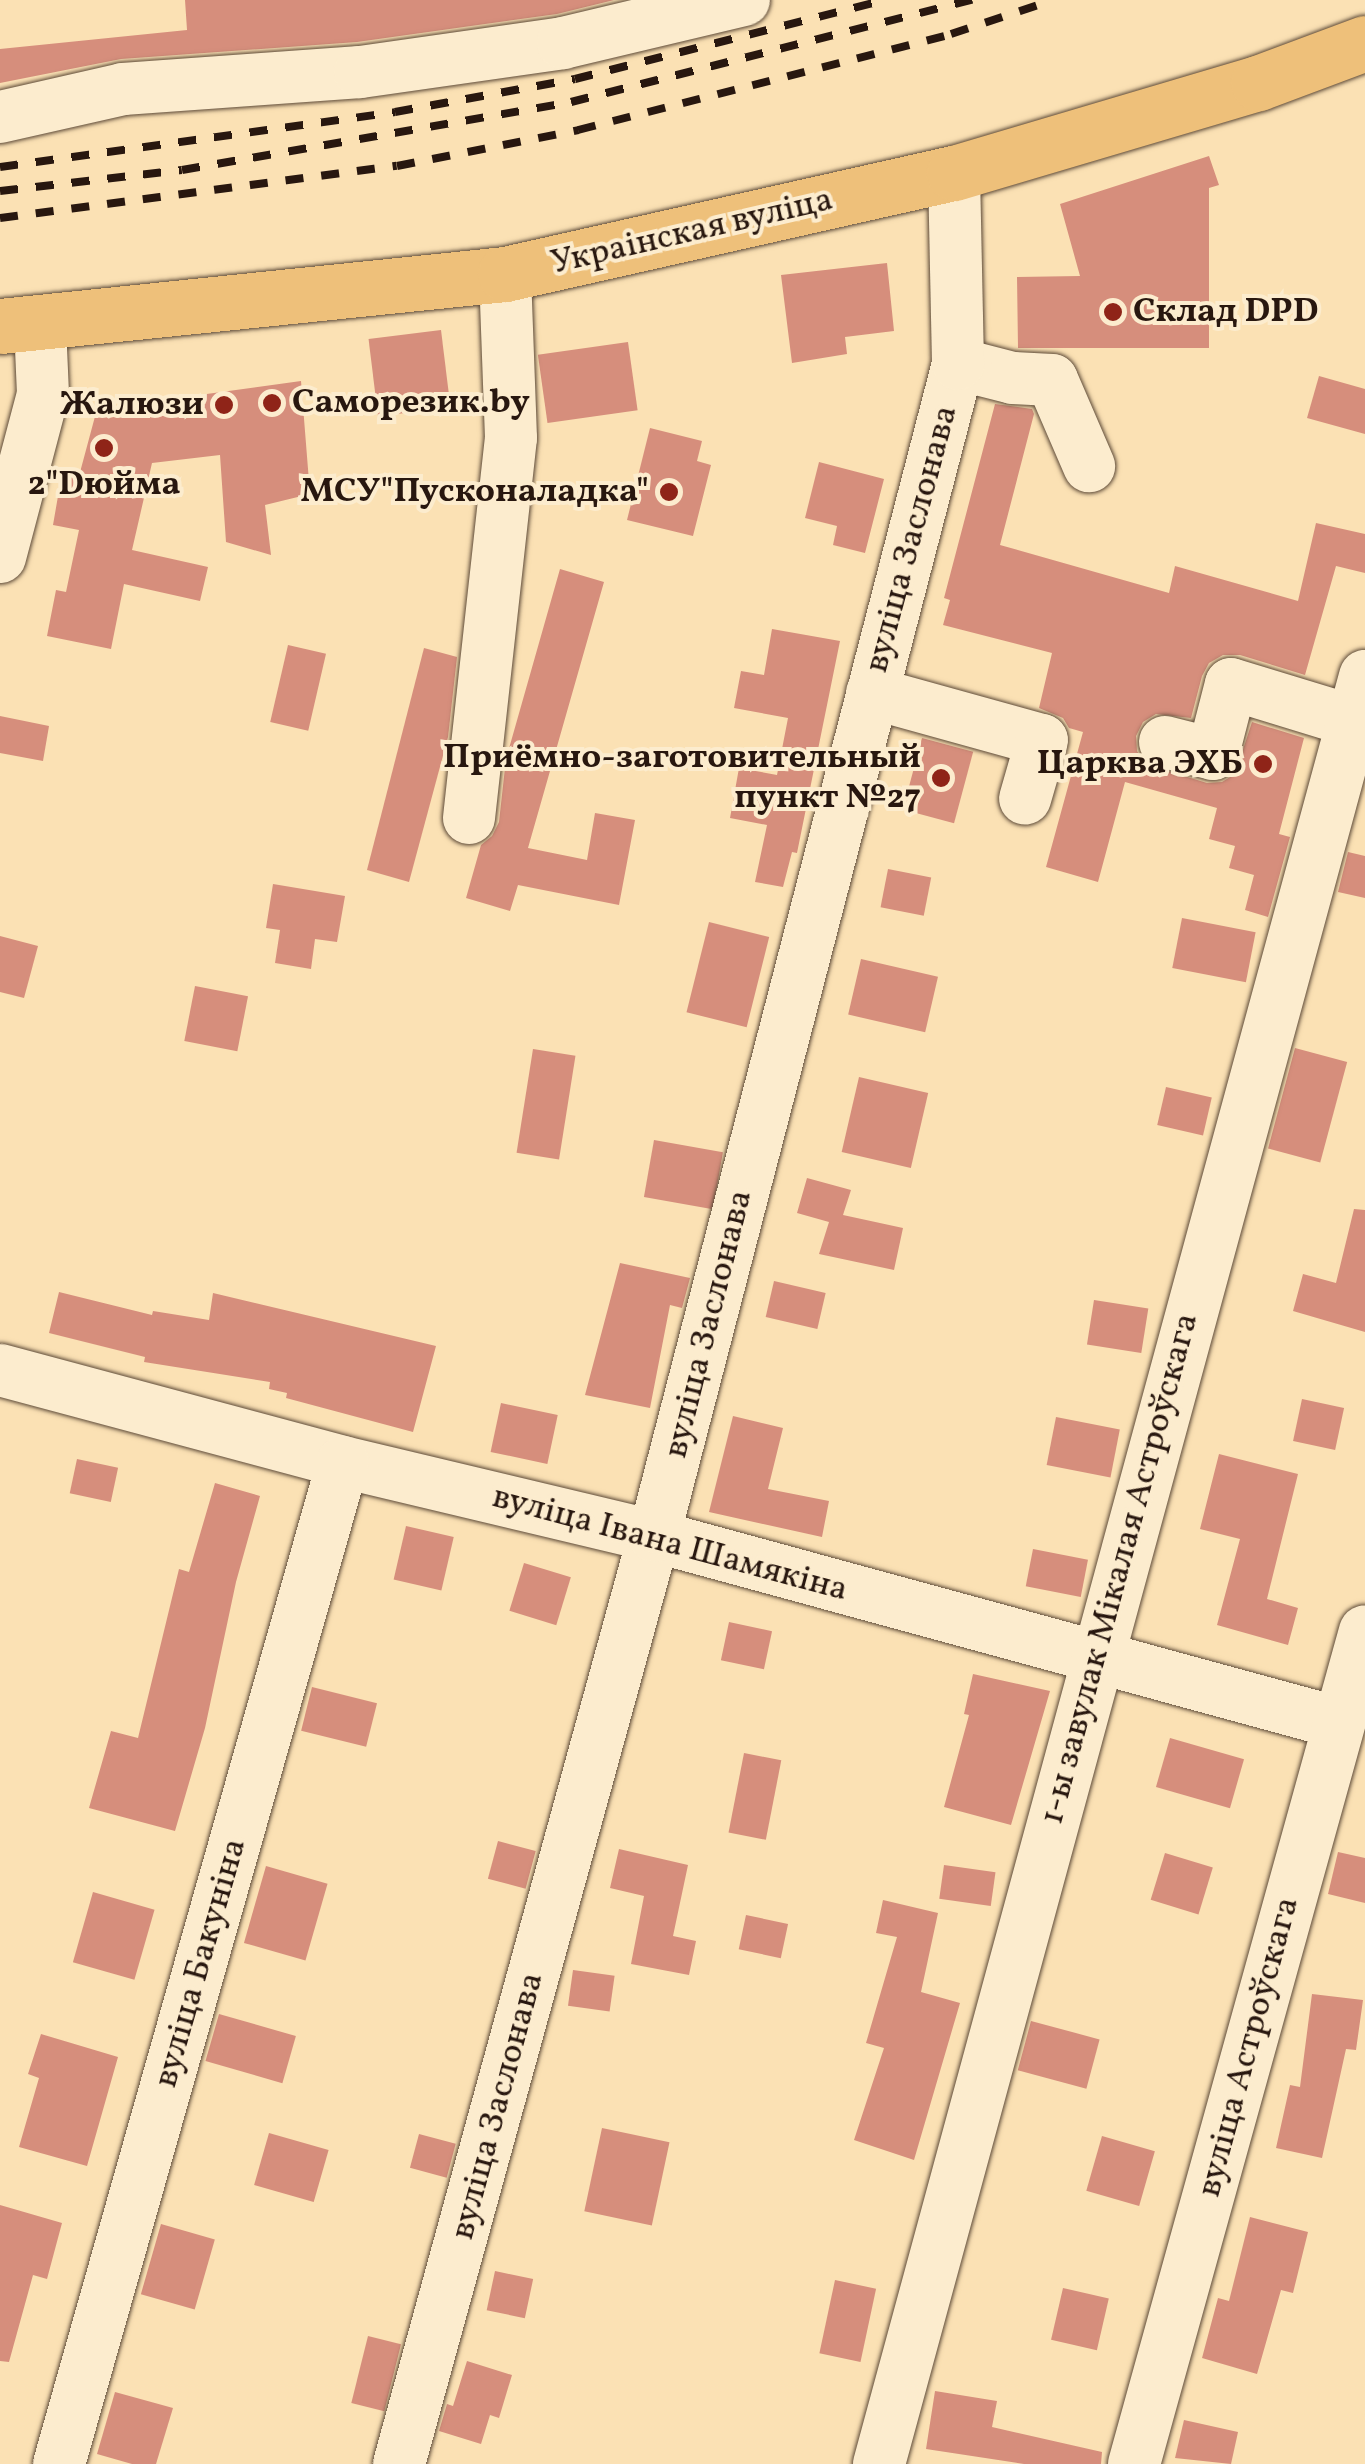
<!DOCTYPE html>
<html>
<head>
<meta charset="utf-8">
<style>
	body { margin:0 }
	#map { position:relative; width:1365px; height:2464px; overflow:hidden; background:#fbe1b4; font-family:Vollkorn,serif }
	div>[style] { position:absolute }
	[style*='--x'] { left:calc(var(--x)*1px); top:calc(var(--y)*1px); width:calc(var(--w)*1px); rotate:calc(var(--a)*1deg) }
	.building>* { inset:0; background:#d68e7c; transform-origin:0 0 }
	.roads { filter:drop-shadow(0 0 2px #5d4a38) drop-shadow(0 0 2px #5d4a38) }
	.minor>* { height:52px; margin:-26px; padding:0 26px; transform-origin:26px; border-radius:26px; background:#fcecce }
	.major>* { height:55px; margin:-27.5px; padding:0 27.5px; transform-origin:27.5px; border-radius:27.5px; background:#eec07a }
	.rail>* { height:8px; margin-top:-4px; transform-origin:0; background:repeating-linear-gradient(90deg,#28170f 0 18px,transparent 0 36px) }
	.dots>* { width:28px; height:28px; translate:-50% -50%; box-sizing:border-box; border:5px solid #fcecce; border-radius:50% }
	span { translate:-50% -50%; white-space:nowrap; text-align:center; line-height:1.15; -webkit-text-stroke:8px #fcecce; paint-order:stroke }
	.street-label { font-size:35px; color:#28170f }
	.poi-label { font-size:35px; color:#28170f; font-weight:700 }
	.left { translate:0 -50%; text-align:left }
	.right { translate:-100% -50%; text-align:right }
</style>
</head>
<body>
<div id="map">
	<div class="building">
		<div style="clip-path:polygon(185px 0,614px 0,557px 14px,357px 42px,121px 59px,0 83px,0 49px,187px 30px)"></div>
		<div style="clip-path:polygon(1209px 156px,1219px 185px,1209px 188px,1209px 348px,1018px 348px,1017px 277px,1080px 276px,1060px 204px)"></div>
		<div style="clip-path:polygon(887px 263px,894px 331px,845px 337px,847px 354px,792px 363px,781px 275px)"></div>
		<div style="left:441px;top:330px;width:78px;height:73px;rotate:83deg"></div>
		<div style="left:628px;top:342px;width:69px;height:91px;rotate:82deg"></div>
		<div style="clip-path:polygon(1319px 376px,1365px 389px,1365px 434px,1307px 418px)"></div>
		<div style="clip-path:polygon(301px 381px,310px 494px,265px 505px,271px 555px,226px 542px,220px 455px,152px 463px,132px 550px,208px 567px,200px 601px,124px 584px,111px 649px,47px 636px,56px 590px,66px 592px,79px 530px,53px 525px,62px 473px,79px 476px,97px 409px)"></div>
		<div style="clip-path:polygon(995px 404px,1032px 409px,1034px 414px,1000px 545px,1169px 593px,1175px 566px,1298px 601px,1316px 523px,1365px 534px,1365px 573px,1336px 566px,1305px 675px,1240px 655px,1223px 655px,1209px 663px,1202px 676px,1191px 718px,1156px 714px,1143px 722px,1136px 736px,1137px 751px,1145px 764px,1207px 783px,1222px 782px,1235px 774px,1252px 722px,1304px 738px,1279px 834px,1290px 837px,1268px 917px,1245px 910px,1254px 875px,1229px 868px,1235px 846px,1209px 839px,1217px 808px,1125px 782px,1098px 882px,1046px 867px,1083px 732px,1069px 728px,1063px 718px,1039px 708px,1052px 653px,943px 625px,950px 600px,944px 598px)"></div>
		<div style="clip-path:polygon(650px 428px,702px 441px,697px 461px,711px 465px,693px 536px,627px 520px)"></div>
		<div style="clip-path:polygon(819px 462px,884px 479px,865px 553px,833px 545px,837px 526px,805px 518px)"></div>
		<div style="clip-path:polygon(560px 569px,604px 582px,528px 848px,587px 860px,595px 813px,635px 820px,619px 905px,518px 885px,510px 911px,466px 898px,481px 845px,492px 836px,499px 822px,506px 759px)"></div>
		<div style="clip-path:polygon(772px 629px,840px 641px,797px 853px,792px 852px,783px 887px,755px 882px,767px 825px,730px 818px,739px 768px,777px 775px,788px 718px,734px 708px,741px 671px,764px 675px)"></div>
		<div style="left:288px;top:645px;width:39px;height:79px;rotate:13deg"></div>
		<div style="clip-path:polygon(424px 648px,457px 657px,448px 737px,409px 882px,367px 870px)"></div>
		<div style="clip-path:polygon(0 716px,49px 726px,43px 761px,0 753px)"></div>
		<div style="left:922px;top:738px;width:53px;height:74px;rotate:15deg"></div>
		<div style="clip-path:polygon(1348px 852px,1365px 856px,1365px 898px,1338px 892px)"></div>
		<div style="left:888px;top:869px;width:44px;height:39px;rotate:11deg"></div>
		<div style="clip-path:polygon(273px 884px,345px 896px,337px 942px,315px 939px,311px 969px,275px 963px,280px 930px,266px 928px)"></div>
		<div style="left:1182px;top:918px;width:75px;height:51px;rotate:11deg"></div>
		<div style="left:709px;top:922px;width:62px;height:93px;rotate:14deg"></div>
		<div style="clip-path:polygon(0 936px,38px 946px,24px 998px,0 992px)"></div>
		<div style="left:861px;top:959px;width:79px;height:57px;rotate:13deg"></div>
		<div style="left:195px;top:986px;width:54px;height:56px;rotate:11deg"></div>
		<div style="left:1295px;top:1048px;width:54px;height:104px;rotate:15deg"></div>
		<div style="left:533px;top:1049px;width:43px;height:105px;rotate:9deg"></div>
		<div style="left:859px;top:1077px;width:71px;height:77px;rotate:13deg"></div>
		<div style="left:1166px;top:1087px;width:47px;height:39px;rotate:13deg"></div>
		<div style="left:654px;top:1140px;width:70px;height:58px;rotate:10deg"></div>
		<div style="clip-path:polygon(807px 1178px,851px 1190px,843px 1215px,903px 1228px,894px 1270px,819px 1254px,829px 1222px,797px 1213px)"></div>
		<div style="clip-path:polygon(1354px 1209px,1365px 1210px,1365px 1332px,1293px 1311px,1303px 1274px,1336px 1283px)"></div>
		<div style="clip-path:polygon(620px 1263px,690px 1278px,682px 1308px,670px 1305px,650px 1408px,585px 1395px)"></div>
		<div style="left:774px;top:1281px;width:53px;height:37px;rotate:13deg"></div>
		<div style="clip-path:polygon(59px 1292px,152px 1315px,153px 1311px,209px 1320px,213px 1293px,436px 1346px,413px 1432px,286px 1398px,287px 1393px,269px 1389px,270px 1382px,144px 1362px,145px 1357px,49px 1333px)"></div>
		<div style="left:1094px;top:1300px;width:55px;height:45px;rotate:9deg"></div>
		<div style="left:1302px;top:1399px;width:43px;height:43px;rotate:12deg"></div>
		<div style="left:501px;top:1403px;width:58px;height:50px;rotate:12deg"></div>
		<div style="clip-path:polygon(733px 1416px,783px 1428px,768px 1489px,829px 1501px,822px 1537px,709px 1512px)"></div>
		<div style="left:1056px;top:1417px;width:65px;height:49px;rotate:11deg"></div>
		<div style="clip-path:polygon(1219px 1454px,1298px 1474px,1267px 1599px,1298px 1608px,1288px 1645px,1217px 1625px,1240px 1539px,1200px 1529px)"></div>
		<div style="left:77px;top:1459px;width:42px;height:35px;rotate:12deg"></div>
		<div style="clip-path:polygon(215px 1483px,260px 1496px,236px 1582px,205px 1728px,175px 1831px,89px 1808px,111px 1731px,138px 1738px,179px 1569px,189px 1572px)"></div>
		<div style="left:406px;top:1526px;width:49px;height:55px;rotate:13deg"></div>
		<div style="left:1033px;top:1549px;width:56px;height:38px;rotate:11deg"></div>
		<div style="left:524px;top:1563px;width:49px;height:50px;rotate:17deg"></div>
		<div style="left:729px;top:1622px;width:44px;height:39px;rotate:12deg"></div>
		<div style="clip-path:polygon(973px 1674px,1050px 1691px,1011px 1825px,944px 1807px,969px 1715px,964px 1714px)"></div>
		<div style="left:312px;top:1687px;width:67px;height:45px;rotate:14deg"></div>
		<div style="left:1170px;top:1738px;width:77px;height:51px;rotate:16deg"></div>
		<div style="left:744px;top:1753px;width:38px;height:81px;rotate:11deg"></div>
		<div style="left:498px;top:1841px;width:39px;height:39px;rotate:15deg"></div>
		<div style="clip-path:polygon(619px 1849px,688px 1865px,673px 1936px,696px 1941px,689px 1975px,631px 1964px,644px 1896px,610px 1888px)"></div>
		<div style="clip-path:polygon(1338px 1852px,1365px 1858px,1365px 1903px,1328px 1894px)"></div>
		<div style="left:1165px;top:1853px;width:50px;height:49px;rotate:17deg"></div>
		<div style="left:944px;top:1865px;width:52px;height:34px;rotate:8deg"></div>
		<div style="left:266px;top:1866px;width:64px;height:80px;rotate:16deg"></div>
		<div style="left:93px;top:1892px;width:64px;height:73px;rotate:16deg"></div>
		<div style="clip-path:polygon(883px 1900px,938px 1913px,921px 1992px,960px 2003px,914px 2160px,854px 2140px,884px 2048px,866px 2043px,897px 1937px,876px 1933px)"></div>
		<div style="left:746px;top:1915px;width:43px;height:35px;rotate:12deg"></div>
		<div style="left:573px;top:1970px;width:42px;height:36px;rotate:8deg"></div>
		<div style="clip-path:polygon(1312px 1994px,1363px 2000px,1356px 2050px,1346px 2049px,1322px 2158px,1276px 2148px,1290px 2085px,1300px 2087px)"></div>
		<div style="left:219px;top:2014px;width:80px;height:49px;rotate:16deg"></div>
		<div style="left:1031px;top:2021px;width:71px;height:51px;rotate:15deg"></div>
		<div style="clip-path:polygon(41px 2034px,118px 2057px,87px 2166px,19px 2147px,39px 2078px,28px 2074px)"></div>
		<div style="left:602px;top:2128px;width:69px;height:85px;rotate:12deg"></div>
		<div style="left:269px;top:2133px;width:62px;height:54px;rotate:16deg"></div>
		<div style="left:419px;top:2134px;width:38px;height:35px;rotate:15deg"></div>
		<div style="left:1102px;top:2136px;width:55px;height:57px;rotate:16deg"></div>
		<div style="clip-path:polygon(0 2205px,62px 2223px,47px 2279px,33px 2275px,9px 2362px,0 2361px)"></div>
		<div style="clip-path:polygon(1250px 2217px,1308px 2232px,1293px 2293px,1281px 2290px,1257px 2374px,1202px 2358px,1218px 2298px,1229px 2301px)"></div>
		<div style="left:161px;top:2224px;width:56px;height:73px;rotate:16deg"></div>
		<div style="left:495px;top:2271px;width:39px;height:40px;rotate:12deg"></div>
		<div style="left:835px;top:2280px;width:42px;height:75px;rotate:12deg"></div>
		<div style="left:1063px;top:2288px;width:47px;height:53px;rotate:13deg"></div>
		<div style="left:368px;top:2336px;width:34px;height:69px;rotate:14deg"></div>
		<div style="clip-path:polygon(467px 2361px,512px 2375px,499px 2418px,490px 2415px,481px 2444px,439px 2431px,447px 2404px,453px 2406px)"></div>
		<div style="clip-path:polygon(935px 2391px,997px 2401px,992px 2427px,1102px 2452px,1101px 2464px,1024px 2464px,926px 2449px)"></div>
		<div style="clip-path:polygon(115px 2392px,173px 2408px,156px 2464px,132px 2464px,97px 2454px)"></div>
		<div style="clip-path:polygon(1184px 2420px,1238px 2432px,1231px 2464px,1175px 2458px)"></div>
	</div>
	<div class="roads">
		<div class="minor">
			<div style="--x:0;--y:117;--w:126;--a:-12.8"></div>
			<div style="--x:123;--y:89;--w:238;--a:-4.1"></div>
			<div style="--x:360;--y:72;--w:205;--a:-8.1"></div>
			<div style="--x:563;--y:43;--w:186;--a:-13.4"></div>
			<div style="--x:958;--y:364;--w:57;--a:14.3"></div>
			<div style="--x:1013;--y:378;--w:39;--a:3"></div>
			<div style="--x:1052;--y:380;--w:94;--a:66.7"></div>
			<div style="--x:0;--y:557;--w:169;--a:-75.2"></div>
			<div style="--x:43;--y:394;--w:70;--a:-92.5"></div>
			<div style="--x:872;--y:693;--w:176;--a:15.5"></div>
			<div style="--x:1042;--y:740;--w:61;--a:106.1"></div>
			<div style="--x:1165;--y:742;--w:49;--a:14"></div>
			<div style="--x:1213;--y:754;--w:72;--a:-75.6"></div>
			<div style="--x:1231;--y:684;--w:127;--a:17"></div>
			<div style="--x:469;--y:818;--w:382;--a:-83.7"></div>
			<div style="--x:511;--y:438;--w:164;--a:-92.1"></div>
			<div style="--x:0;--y:1370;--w:355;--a:15"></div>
			<div style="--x:343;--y:1462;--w:320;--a:13.4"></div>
			<div style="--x:654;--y:1536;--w:710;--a:15.27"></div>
			<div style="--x:59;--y:2464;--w:1041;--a:-74.18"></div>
			<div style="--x:399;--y:2464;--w:962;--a:-74.64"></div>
			<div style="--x:654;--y:1536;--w:1211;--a:-75.46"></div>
			<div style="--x:958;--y:364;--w:191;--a:-91.2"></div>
			<div style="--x:879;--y:2464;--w:1853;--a:-74.79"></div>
			<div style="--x:1134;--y:2464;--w:864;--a:-74.5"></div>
		</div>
		<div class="major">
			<div style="--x:0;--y:326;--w:508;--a:-5.88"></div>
			<div style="--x:505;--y:274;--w:460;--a:-12.7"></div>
			<div style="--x:954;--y:173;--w:317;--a:-16.5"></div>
			<div style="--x:1258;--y:83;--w:114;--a:-20.5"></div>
		</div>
	</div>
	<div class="rail">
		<div style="--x:0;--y:167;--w:399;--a:-7.9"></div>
		<div style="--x:395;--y:112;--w:183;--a:-10.4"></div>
		<div style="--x:575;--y:79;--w:320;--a:-14.3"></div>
		<div style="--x:0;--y:191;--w:183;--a:-6.6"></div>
		<div style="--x:182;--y:170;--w:395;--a:-9.9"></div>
		<div style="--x:571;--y:102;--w:414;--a:-14.3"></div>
		<div style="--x:0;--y:218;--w:400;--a:-7.5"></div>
		<div style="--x:397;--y:166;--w:185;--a:-11.2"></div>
		<div style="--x:578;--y:130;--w:385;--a:-14.4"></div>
		<div style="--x:951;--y:34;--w:108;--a:-18.4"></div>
	</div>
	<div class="dots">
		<div style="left:1113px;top:312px;background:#8f2418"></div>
		<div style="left:272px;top:403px;background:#8f2418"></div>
		<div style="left:224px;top:405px;background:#8f2418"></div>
		<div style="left:104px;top:448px;background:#8f2418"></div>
		<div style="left:669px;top:492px;background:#8f2418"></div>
		<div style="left:1263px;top:764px;background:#8f2418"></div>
		<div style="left:941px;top:778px;background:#8f2418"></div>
	</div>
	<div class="street-label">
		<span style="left:692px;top:232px;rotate:-13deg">Украінская вуліца</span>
		<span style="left:912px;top:539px;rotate:-75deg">вуліца Заслонава</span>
		<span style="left:709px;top:1324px;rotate:-76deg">вуліца Заслонава</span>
		<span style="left:670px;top:1544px;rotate:15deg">вуліца Івана Шамякіна</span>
		<span style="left:1120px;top:1569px;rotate:-75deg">1-ы завулак Мікалая Астроўскага</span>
		<span style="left:201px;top:1963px;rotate:-74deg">вуліца Бакуніна</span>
		<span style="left:1249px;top:2047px;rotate:-75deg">вуліца Астроўскага</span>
		<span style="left:498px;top:2106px;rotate:-75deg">вуліца Заслонава</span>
	</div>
	<div class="poi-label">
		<span class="left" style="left:1133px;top:312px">Склад DPD</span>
		<span class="left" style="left:292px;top:403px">Саморезик.by</span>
		<span class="right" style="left:204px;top:405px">Жалюзи</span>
		<span style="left:104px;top:485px">2"Dюйма</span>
		<span class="right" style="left:649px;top:492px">МСУ"Пусконаладка"</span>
		<span class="right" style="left:921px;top:778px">Приёмно-заготовительный<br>пункт №27</span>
		<span class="right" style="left:1243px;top:764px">Царква ЭХБ</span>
	</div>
</div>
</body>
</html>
